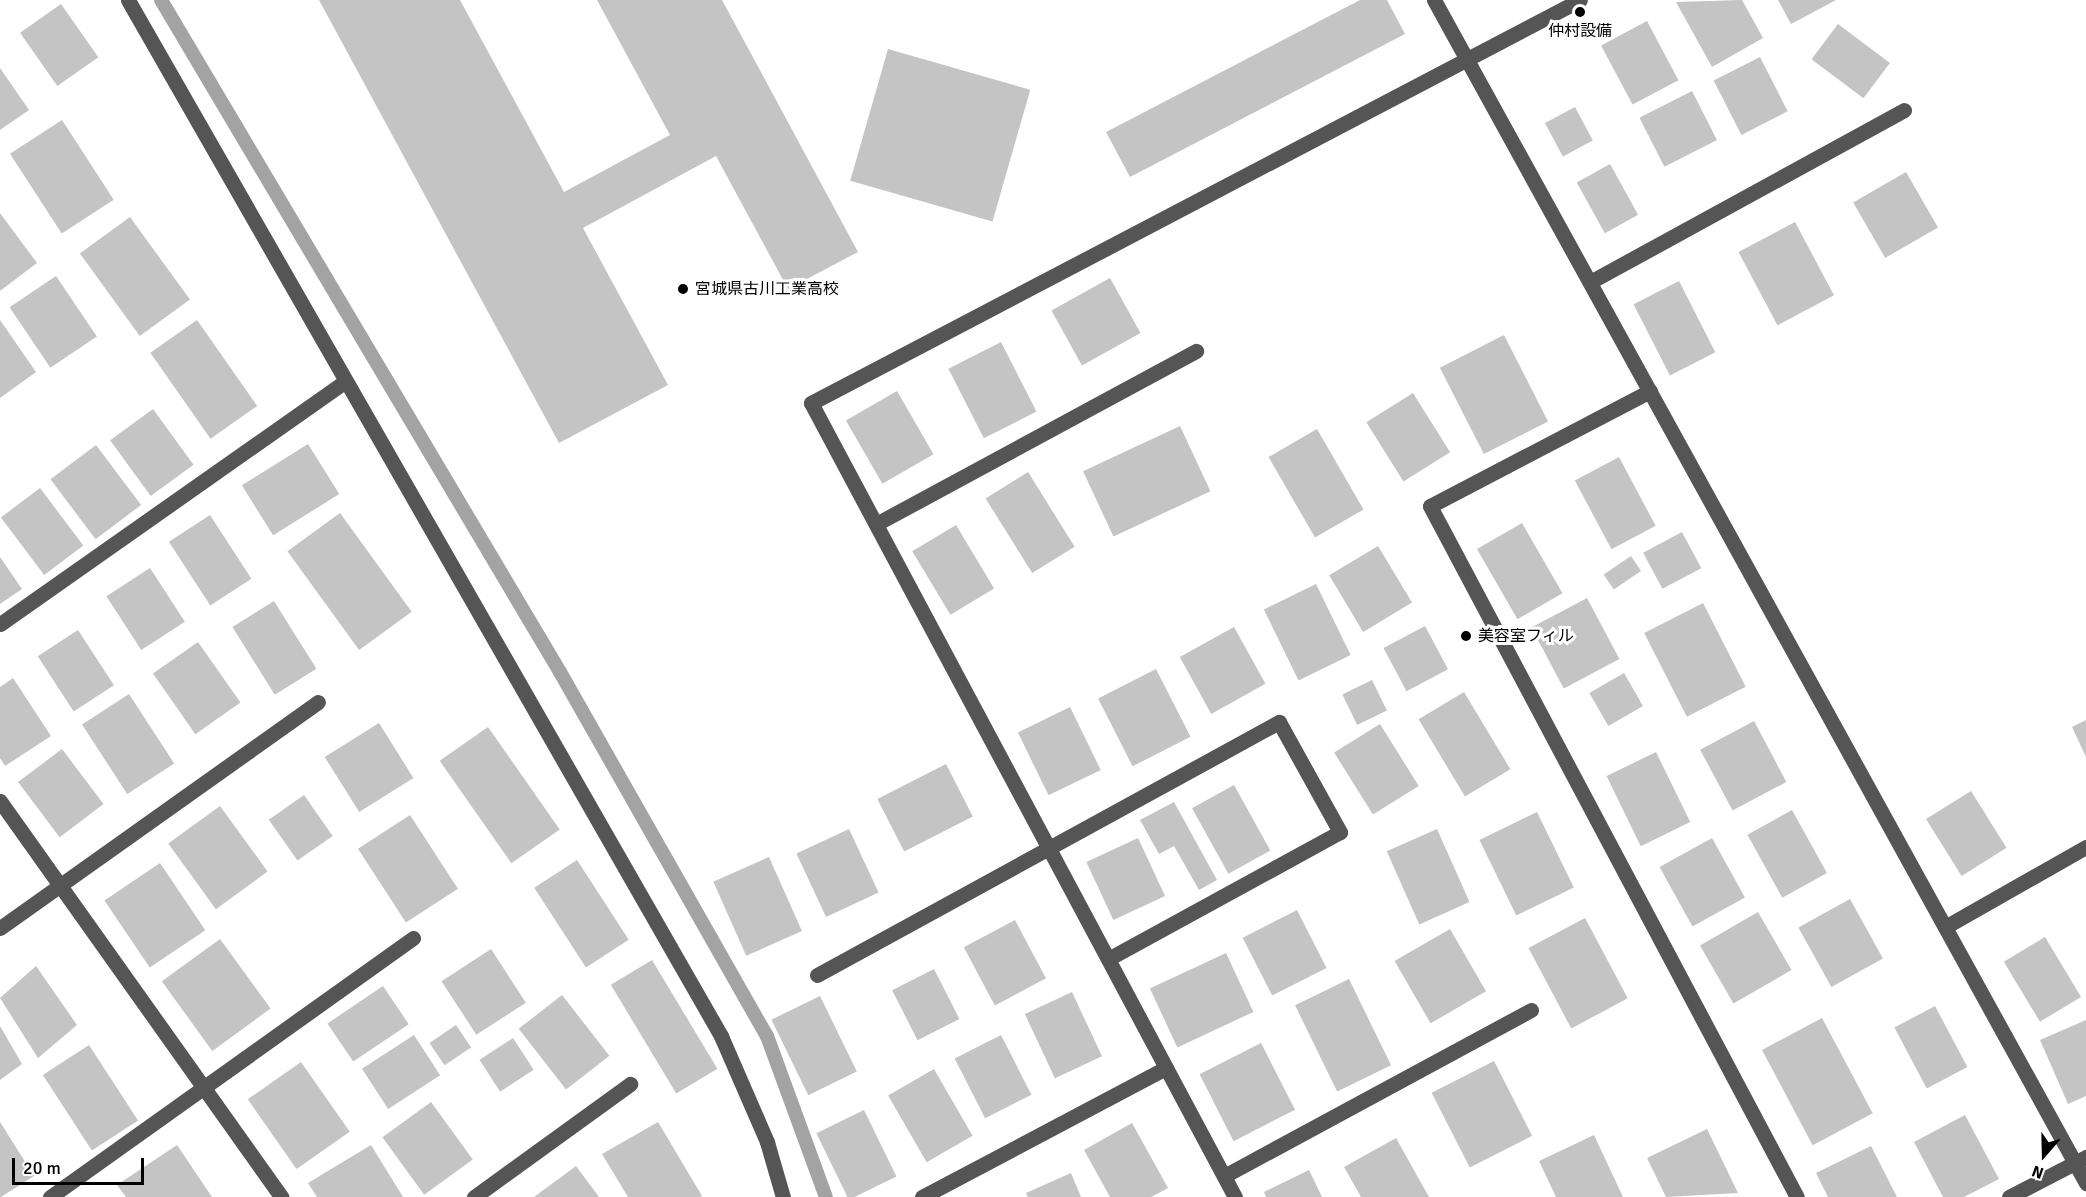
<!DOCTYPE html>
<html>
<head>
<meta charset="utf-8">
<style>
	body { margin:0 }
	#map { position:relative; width:2086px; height:1197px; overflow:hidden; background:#fff; font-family:Signika,"Noto Sans JP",sans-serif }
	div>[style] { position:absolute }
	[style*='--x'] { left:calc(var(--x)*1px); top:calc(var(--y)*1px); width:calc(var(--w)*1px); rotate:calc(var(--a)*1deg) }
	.stream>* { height:14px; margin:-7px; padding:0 7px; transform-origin:7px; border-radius:7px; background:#a3a3a3 }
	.building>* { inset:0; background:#c4c4c4; transform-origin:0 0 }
	.minor>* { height:15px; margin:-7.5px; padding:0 7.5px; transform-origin:7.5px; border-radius:7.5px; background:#555 }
	.dots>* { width:16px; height:16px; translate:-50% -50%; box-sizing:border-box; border:3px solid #fff; border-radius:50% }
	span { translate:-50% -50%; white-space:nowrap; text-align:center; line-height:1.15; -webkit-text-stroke:6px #fff; paint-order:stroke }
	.poi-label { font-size:16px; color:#000 }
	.left { translate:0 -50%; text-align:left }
	.north { position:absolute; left:2014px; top:1125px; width:60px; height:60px; -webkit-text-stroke:4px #fff; paint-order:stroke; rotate:200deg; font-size:16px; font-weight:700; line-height:24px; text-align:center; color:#000 }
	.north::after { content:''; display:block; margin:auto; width:21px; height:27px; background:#000; clip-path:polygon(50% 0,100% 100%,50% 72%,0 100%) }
	.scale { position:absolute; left:12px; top:1158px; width:132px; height:27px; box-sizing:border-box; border:3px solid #000; border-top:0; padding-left:8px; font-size:18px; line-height:21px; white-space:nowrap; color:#000; -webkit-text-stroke:4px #fff; paint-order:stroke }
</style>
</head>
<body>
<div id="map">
	<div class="stream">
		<div style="--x:161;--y:0;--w:782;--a:59.3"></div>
		<div style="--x:560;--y:672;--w:419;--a:60.4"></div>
		<div style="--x:767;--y:1036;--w:171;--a:69.9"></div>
	</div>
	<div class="building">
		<div style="clip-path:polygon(319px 0,460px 0,564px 192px,670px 135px,597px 0,722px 0,858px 252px,788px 289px,716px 156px,583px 228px,668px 385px,559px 443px)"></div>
		<div style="clip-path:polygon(1360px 0,1387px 0,1405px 34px,1130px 177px,1106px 132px)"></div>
		<div style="clip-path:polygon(1742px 0,1763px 38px,1712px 67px,1676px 2px)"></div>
		<div style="clip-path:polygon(1778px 0,1836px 0,1791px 24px)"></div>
		<div style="left:61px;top:4px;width:65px;height:50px;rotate:55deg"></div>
		<div style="left:1647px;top:21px;width:67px;height:52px;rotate:62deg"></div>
		<div style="left:1838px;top:24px;width:65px;height:44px;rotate:37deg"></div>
		<div style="left:888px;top:49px;width:148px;height:137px;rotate:16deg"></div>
		<div style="left:1760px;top:57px;width:61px;height:52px;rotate:63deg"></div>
		<div style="clip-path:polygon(0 68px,29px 110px,0 130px)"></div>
		<div style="left:1692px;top:91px;width:55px;height:59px;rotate:63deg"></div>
		<div style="left:1575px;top:107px;width:38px;height:34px;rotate:62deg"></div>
		<div style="left:62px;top:120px;width:95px;height:62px;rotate:57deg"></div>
		<div style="left:1610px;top:164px;width:58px;height:38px;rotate:61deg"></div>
		<div style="left:1906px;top:172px;width:64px;height:61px;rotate:60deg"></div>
		<div style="clip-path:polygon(0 213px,37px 263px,0 291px)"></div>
		<div style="left:130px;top:217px;width:102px;height:62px;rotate:54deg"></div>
		<div style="left:1795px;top:222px;width:83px;height:64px;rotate:62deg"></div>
		<div style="left:56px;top:276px;width:73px;height:56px;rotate:56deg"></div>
		<div style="left:1110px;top:278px;width:63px;height:67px;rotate:61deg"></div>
		<div style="left:1679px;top:281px;width:80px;height:51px;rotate:63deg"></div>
		<div style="clip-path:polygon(0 320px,36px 372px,0 398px)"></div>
		<div style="left:197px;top:320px;width:105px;height:57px;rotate:55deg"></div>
		<div style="left:1504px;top:335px;width:97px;height:72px;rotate:63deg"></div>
		<div style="left:1001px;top:342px;width:78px;height:59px;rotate:63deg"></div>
		<div style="left:897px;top:391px;width:73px;height:59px;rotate:60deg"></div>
		<div style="left:1413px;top:393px;width:70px;height:55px;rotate:58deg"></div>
		<div style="left:153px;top:409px;width:69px;height:53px;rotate:54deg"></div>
		<div style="left:1180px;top:426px;width:72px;height:107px;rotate:65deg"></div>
		<div style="left:1317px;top:429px;width:93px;height:56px;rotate:60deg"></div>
		<div style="left:308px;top:444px;width:59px;height:78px;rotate:58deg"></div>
		<div style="left:96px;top:445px;width:75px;height:57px;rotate:53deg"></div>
		<div style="left:1619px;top:457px;width:78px;height:50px;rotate:62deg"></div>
		<div style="left:1028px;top:472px;width:88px;height:50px;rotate:58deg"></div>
		<div style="left:40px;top:488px;width:72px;height:49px;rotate:53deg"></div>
		<div style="left:340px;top:513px;width:122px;height:65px;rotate:54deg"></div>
		<div style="left:210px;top:515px;width:76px;height:49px;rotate:57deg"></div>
		<div style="left:1522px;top:523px;width:81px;height:52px;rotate:60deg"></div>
		<div style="left:956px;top:525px;width:74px;height:51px;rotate:59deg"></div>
		<div style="left:1682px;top:532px;width:41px;height:44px;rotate:62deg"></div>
		<div style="left:1378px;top:546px;width:66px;height:57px;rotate:59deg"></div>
		<div style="left:1631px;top:556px;width:18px;height:33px;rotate:56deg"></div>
		<div style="clip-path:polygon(0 557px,22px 589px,0 604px)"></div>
		<div style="left:150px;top:568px;width:64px;height:52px;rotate:57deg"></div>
		<div style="left:1316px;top:584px;width:79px;height:58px;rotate:64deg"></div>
		<div style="left:1587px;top:598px;width:69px;height:63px;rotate:62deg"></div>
		<div style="left:274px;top:601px;width:80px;height:49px;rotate:58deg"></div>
		<div style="left:1703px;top:603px;width:94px;height:66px;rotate:63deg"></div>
		<div style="left:1425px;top:626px;width:49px;height:47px;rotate:62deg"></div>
		<div style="left:1234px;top:627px;width:65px;height:62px;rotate:61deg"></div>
		<div style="left:78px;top:630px;width:66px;height:48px;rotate:57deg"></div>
		<div style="left:198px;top:642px;width:74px;height:55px;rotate:55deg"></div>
		<div style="left:1156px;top:669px;width:76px;height:65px;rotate:63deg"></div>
		<div style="left:1624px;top:673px;width:38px;height:40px;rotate:60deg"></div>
		<div style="clip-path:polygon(13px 678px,51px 736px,5px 766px,0 758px,0 687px)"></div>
		<div style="left:1372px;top:680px;width:34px;height:33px;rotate:64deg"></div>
		<div style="left:1464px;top:692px;width:90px;height:53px;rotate:59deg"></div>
		<div style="left:129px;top:694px;width:83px;height:56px;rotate:57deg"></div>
		<div style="left:1070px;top:707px;width:70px;height:58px;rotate:64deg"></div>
		<div style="clip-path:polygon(2086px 720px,2086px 757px,2072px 727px)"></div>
		<div style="left:1754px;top:721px;width:69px;height:61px;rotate:62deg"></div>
		<div style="left:379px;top:723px;width:65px;height:64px;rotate:58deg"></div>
		<div style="left:1380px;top:724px;width:73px;height:54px;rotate:58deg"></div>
		<div style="left:488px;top:727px;width:125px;height:59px;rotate:55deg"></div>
		<div style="left:62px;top:749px;width:69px;height:55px;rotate:53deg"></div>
		<div style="left:1656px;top:752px;width:78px;height:55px;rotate:64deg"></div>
		<div style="left:946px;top:764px;width:59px;height:77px;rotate:63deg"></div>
		<div style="left:1234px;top:785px;width:75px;height:48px;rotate:61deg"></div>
		<div style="left:1971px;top:791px;width:67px;height:53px;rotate:58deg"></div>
		<div style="left:304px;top:795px;width:50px;height:43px;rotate:55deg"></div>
		<div style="clip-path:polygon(1174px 802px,1217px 880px,1199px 890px,1174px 846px,1159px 854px,1140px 820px)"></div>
		<div style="left:220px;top:806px;width:81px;height:64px;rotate:54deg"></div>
		<div style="left:1792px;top:810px;width:72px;height:51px;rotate:61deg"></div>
		<div style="left:1537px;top:812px;width:84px;height:64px;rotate:64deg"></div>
		<div style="left:410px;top:815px;width:88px;height:62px;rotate:57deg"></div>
		<div style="left:849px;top:829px;width:70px;height:58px;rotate:65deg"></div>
		<div style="left:1437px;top:829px;width:80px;height:55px;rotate:66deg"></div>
		<div style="left:1138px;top:838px;width:64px;height:57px;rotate:65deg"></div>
		<div style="left:1712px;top:838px;width:68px;height:60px;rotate:61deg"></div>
		<div style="left:769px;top:857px;width:81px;height:61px;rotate:66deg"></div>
		<div style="left:577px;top:860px;width:95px;height:51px;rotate:57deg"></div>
		<div style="left:160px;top:863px;width:81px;height:67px;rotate:56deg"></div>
		<div style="left:1850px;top:899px;width:68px;height:59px;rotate:61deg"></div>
		<div style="left:1297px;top:910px;width:65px;height:61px;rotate:63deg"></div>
		<div style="left:1758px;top:912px;width:67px;height:67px;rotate:60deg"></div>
		<div style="left:1585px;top:918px;width:91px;height:64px;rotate:62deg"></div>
		<div style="left:1015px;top:920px;width:66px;height:58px;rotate:62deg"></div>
		<div style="left:1450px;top:929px;width:72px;height:64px;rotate:60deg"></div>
		<div style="left:2045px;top:937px;width:70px;height:48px;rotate:59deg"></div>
		<div style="left:220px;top:939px;width:86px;height:72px;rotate:54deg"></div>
		<div style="left:491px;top:949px;width:64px;height:59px;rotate:57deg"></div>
		<div style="left:1226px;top:953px;width:65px;height:84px;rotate:65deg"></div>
		<div style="left:652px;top:960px;width:127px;height:48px;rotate:59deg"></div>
		<div style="clip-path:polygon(36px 966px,77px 1025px,38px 1058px,0 998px)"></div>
		<div style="left:934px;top:969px;width:56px;height:47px;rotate:63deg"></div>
		<div style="left:1349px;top:979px;width:96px;height:60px;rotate:64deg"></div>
		<div style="left:383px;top:986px;width:46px;height:67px;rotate:56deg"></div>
		<div style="left:1072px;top:992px;width:71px;height:52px;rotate:65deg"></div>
		<div style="left:562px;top:995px;width:77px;height:55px;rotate:52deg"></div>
		<div style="left:820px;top:996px;width:84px;height:54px;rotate:64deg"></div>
		<div style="left:1935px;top:1006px;width:69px;height:46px;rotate:62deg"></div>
		<div style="left:1822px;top:1018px;width:108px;height:68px;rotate:62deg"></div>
		<div style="clip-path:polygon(2086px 1020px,2086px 1096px,2068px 1104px,2040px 1040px)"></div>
		<div style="left:456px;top:1025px;width:27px;height:32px;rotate:56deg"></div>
		<div style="clip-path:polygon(0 1026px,22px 1064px,0 1080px)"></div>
		<div style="left:414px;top:1035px;width:48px;height:62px;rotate:57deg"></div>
		<div style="left:1001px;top:1035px;width:67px;height:52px;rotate:63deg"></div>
		<div style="left:513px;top:1038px;width:38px;height:40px;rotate:57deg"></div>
		<div style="left:1261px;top:1043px;width:75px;height:69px;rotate:63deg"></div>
		<div style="left:89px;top:1045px;width:90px;height:55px;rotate:57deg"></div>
		<div style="left:1494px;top:1061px;width:84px;height:70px;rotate:63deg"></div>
		<div style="left:301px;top:1062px;width:85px;height:65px;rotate:55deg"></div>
		<div style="left:934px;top:1069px;width:77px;height:53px;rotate:60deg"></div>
		<div style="left:431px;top:1102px;width:71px;height:60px;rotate:54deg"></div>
		<div style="left:864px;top:1110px;width:74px;height:53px;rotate:64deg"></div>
		<div style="clip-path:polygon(1965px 1115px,1999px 1179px,1964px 1197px,1943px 1197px,1914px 1142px)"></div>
		<div style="clip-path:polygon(0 1122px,34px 1176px,1px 1197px,0 1197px)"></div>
		<div style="clip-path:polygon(658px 1122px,702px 1196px,700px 1197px,628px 1197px,602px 1154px)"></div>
		<div style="clip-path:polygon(1132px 1123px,1168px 1188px,1151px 1197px,1110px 1197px,1084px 1150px)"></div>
		<div style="clip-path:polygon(1707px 1129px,1738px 1193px,1666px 1197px,1647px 1158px)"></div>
		<div style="clip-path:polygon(1594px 1135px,1623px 1197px,1556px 1197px,1539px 1161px)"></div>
		<div style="clip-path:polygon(1396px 1138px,1429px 1197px,1361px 1197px,1344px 1167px)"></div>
		<div style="clip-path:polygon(177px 1145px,212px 1197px,126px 1197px,117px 1185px)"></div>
		<div style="clip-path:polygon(371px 1145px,403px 1197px,317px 1197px,308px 1183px)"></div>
		<div style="clip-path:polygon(1871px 1146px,1897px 1197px,1828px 1197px,1816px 1173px)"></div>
		<div style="clip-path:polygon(576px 1166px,599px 1197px,534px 1197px)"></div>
		<div style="clip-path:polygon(1309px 1170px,1322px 1197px,1266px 1197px,1264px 1192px)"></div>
		<div style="clip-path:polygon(1071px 1173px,1081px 1197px,1028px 1197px,1026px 1193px)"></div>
	</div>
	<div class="minor">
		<div style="--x:128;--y:0;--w:1194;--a:60.21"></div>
		<div style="--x:721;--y:1036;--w:116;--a:66.5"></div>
		<div style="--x:767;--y:1142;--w:57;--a:73.8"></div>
		<div style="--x:1434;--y:0;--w:1351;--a:61.14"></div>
		<div style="--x:1590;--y:282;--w:358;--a:-28.7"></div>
		<div style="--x:1650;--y:391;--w:248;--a:152.4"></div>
		<div style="--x:1430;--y:506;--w:782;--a:62.03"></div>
		<div style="--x:876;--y:524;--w:364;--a:-28.4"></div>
		<div style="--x:0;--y:624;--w:421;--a:-35.1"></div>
		<div style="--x:0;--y:801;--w:486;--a:54.6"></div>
		<div style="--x:1945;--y:927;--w:162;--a:-29.6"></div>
		<div style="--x:0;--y:928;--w:390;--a:-35.4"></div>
		<div style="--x:817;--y:975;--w:527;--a:-28.71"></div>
		<div style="--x:1279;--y:722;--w:126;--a:61"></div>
		<div style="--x:1340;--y:832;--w:264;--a:151.3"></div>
		<div style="--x:1224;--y:1176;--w:349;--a:-28.4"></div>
		<div style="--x:50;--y:1197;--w:446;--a:-35.5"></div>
		<div style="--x:474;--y:1197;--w:193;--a:-35.9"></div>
		<div style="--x:922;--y:1197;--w:276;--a:-27.9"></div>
		<div style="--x:1235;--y:1197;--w:900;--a:-118.1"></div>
		<div style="--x:811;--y:403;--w:868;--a:-27.66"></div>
		<div style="--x:2009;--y:1197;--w:87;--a:-27.5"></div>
	</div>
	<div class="dots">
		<div style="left:1580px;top:12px;background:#000"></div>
		<div style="left:683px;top:289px;background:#000"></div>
		<div style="left:1466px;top:636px;background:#000"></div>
	</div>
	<div class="poi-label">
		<span style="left:1580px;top:31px">仲村設備</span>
		<span class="left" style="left:695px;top:289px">宮城県古川工業高校</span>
		<span class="left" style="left:1478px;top:636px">美容室フィル</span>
	</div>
	<div class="north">N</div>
	<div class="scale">20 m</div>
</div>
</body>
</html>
